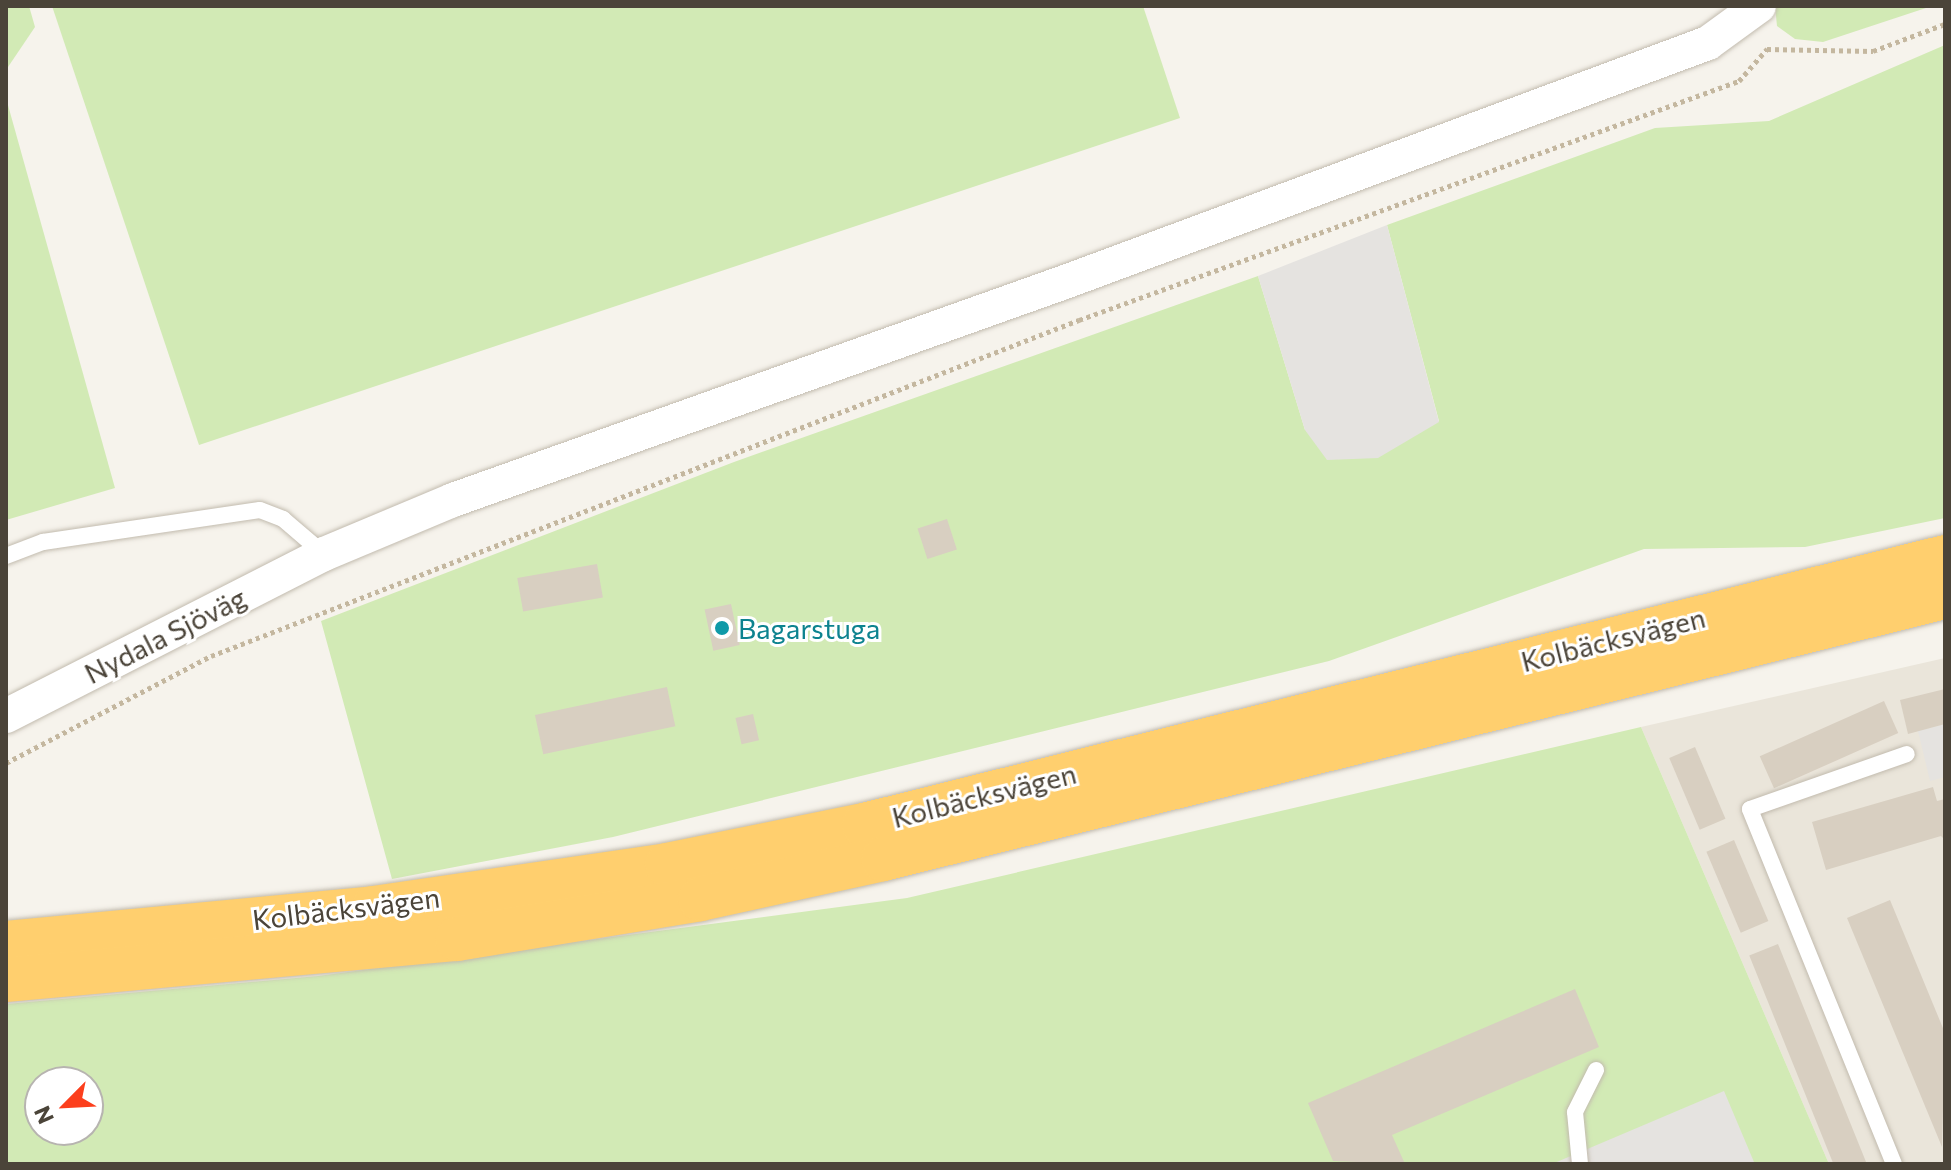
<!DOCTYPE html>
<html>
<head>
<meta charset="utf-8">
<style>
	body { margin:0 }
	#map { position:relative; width:1951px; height:1170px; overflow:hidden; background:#f6f3ec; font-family:Commissioner,sans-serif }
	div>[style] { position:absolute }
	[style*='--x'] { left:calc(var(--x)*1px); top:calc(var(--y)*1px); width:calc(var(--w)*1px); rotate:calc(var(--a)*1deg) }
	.residential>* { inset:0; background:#eae5da }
	.green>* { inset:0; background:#d2eab5 }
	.parking>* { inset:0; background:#e5e3e0 }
	.building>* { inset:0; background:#d8cfc1; transform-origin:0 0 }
	.path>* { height:5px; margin-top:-2.5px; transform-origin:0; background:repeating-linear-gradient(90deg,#c4b79f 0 4px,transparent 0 8px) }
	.roads { filter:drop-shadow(0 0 2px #c2bbae) drop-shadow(0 0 2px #c2bbae) }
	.lane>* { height:16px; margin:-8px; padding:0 8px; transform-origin:8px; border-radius:8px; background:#fff }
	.street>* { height:34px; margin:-17px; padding:0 17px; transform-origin:17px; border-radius:17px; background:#fff }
	.highway>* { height:44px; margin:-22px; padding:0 22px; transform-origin:22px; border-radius:22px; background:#ffcf6e }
	.dots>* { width:22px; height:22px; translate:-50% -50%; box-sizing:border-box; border:4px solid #fff; border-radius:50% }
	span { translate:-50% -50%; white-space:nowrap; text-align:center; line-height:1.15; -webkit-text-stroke:6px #fff; paint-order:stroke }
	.culture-label { font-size:28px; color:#0d838f }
	.left { translate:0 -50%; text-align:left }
	.street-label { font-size:28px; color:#4b4439 }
	.frame { position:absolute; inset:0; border:8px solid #4b4439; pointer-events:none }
	.north { position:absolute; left:24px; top:1066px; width:80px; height:80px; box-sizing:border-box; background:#fff; border:2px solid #b7b4b0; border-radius:50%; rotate:246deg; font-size:22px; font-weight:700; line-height:32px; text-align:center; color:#4b4439 }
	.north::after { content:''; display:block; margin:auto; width:28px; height:36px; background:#fc3f1d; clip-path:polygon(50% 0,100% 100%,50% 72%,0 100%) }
</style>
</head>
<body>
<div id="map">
	<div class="residential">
		<div style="clip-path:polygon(1945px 658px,1945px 1164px,1829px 1164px,1641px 727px)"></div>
	</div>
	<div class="green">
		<div style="clip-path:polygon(6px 6px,29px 6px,35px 27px,6px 70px)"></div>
		<div style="clip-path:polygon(52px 6px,1143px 6px,1180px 118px,199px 445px)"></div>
		<div style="clip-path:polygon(1775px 6px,1932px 6px,1823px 42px,1795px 39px,1777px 26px)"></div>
		<div style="clip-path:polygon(1945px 45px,1945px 518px,1805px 547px,1644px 549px,1329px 661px,613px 837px,392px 879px,321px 621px,734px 462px,1258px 276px,1305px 430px,1439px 421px,1387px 225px,1655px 128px,1769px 121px)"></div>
		<div style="clip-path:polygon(6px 98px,115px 488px,6px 520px)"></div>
		<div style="clip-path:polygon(evenodd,1641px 727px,1829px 1164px,6px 1164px,6px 1004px,318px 976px,907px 898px,1641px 727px,40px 1082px,88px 1082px,88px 1130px,40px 1130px,40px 1082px)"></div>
	</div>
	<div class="parking">
		<div style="clip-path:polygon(1387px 225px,1439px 422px,1378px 458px,1327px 460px,1305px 430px,1258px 276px)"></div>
		<div style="clip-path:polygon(1945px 724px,1945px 777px,1930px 781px,1918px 731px)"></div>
		<div style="clip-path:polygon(1724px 1091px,1754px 1162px,1552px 1164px)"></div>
	</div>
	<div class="building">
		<div style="left:947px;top:519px;width:32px;height:31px;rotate:72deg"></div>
		<div style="left:597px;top:564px;width:34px;height:81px;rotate:80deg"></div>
		<div style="left:731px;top:604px;width:42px;height:27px;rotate:78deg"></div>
		<div style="left:667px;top:687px;width:40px;height:135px;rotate:78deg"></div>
		<div style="clip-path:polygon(1945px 689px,1945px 724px,1908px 734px,1900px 700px)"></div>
		<div style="left:1884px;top:701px;width:35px;height:136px;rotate:66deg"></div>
		<div style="left:753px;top:714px;width:27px;height:18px;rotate:77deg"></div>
		<div style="left:1695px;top:747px;width:78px;height:28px;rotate:67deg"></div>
		<div style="clip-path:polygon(1933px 787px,1937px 801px,1945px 799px,1945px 840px,1941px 836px,1826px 870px,1812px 822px)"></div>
		<div style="left:1734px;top:840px;width:88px;height:30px;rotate:67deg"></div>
		<div style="clip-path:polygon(1890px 900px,1945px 1033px,1942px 1147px,1847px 918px)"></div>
		<div style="left:1778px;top:944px;width:238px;height:31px;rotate:68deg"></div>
		<div style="clip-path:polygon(1575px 989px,1599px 1047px,1392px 1135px,1405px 1164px,1333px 1161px,1308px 1103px)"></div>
	</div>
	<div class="path">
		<div style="--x:6;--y:763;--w:231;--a:-27.6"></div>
		<div style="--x:211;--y:656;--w:931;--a:-21.16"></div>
		<div style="--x:1079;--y:320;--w:702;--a:-19.91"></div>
		<div style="--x:1739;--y:81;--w:43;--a:-48.8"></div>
		<div style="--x:1767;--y:49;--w:106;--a:1.1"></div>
		<div style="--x:1873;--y:51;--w:77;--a:-20.6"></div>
	</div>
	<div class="roads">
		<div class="lane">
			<div style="--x:6;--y:556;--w:40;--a:-21"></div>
			<div style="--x:43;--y:542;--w:219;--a:-8.4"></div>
			<div style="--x:260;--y:510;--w:25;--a:21"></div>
			<div style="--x:283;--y:519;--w:54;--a:40.5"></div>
			<div style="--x:1580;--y:1164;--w:52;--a:-95.5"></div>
			<div style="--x:1575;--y:1112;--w:47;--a:-63.4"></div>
			<div style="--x:1894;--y:1164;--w:383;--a:-112.1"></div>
			<div style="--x:1750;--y:809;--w:166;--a:-19.3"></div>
		</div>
		<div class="street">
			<div style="--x:6;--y:716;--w:357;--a:-27"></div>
			<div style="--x:324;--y:554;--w:140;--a:-22.7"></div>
			<div style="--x:453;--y:500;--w:650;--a:-19.61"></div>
			<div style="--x:1065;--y:282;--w:686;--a:-20.39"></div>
			<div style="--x:1708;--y:43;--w:63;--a:-36"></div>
		</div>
		<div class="highway">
			<div style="--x:6;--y:943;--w:369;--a:-5.4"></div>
			<div style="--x:373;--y:908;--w:297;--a:-8.3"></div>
			<div style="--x:667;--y:865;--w:201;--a:-11.5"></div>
			<div style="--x:864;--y:825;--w:1114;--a:-13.92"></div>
			<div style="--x:6;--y:980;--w:453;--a:-5.2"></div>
			<div style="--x:457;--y:939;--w:246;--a:-9.3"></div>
			<div style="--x:700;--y:899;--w:187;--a:-12.3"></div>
			<div style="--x:883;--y:859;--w:1094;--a:-13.86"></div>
		</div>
	</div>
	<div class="dots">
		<div style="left:722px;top:628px;background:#0f9aa8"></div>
	</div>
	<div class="culture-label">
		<span class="left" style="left:738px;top:628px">Bagarstuga</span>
	</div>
	<div class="street-label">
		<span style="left:165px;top:635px;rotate:-27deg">Nydala Sjöväg</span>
		<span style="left:1613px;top:639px;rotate:-14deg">Kolbäcksvägen</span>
		<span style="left:984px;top:795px;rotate:-14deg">Kolbäcksvägen</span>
		<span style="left:346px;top:908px;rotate:-7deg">Kolbäcksvägen</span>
	</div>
	<div class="frame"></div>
	<div class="north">N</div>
</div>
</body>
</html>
